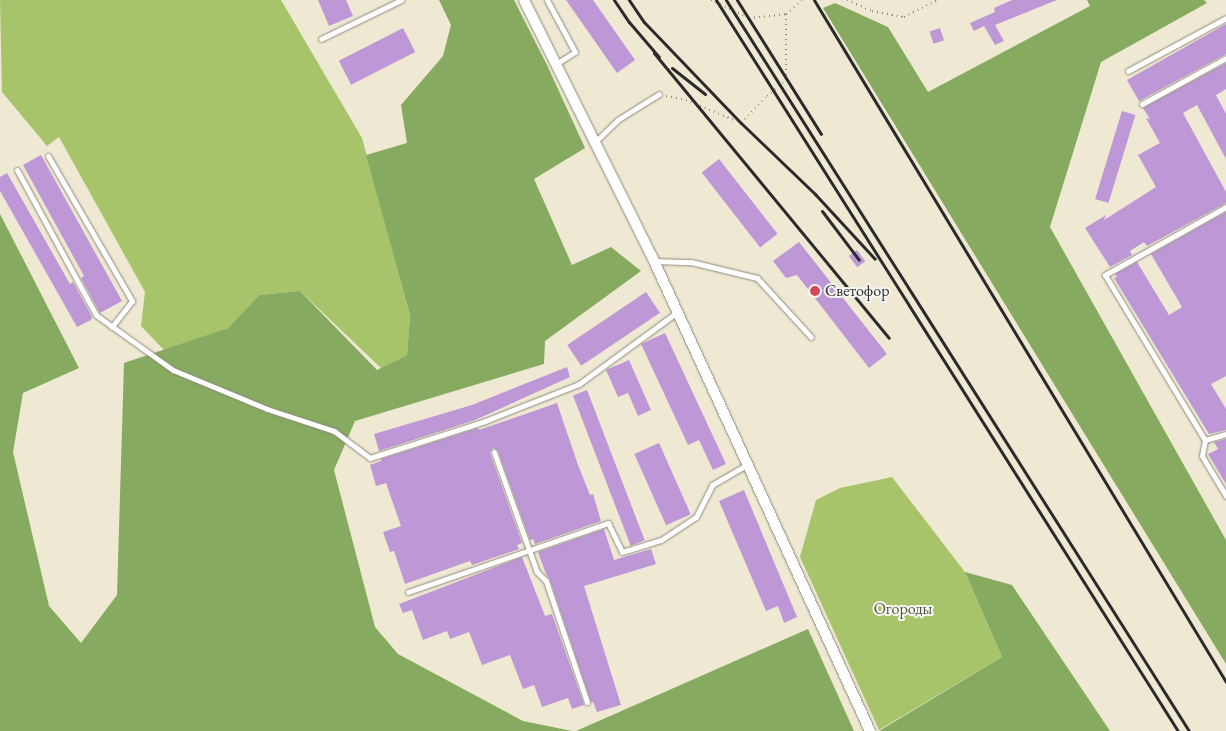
<!DOCTYPE html>
<html>
<head>
<meta charset="utf-8">
<style>
	body { margin:0 }
	#map { position:relative; width:1226px; height:731px; overflow:hidden; background:#efe9d3; font-family:"EB Garamond",serif }
	div>[style] { position:absolute }
	[style*='--x'] { left:calc(var(--x)*1px); top:calc(var(--y)*1px); width:calc(var(--w)*1px); rotate:calc(var(--a)*1deg) }
	.green>* { inset:0; background:#a8c46b }
	.forest>* { inset:0; background:#86aa5f }
	.building>* { inset:0; background:#bd97d6; transform-origin:0 0 }
	.path>* { height:2px; margin-top:-1px; transform-origin:0; background:repeating-linear-gradient(90deg,#8d8a7f 0 1px,transparent 0 5px) }
	.roads { filter:drop-shadow(0 0 1px #8d8a7f) drop-shadow(0 0 1px #8d8a7f) }
	.service>* { height:5px; margin:-2.5px; padding:0 2.5px; transform-origin:2.5px; border-radius:2.5px; background:#fff }
	.minor>* { height:10px; margin:-5px; padding:0 5px; transform-origin:5px; border-radius:5px; background:#fff }
	.rail>* { height:3px; margin:-1.5px; padding:0 1.5px; transform-origin:1.5px; border-radius:1.5px; background:#2b2b2b }
	.dots>* { width:14px; height:14px; translate:-50% -50%; box-sizing:border-box; border:2px solid #f6f6f2; border-radius:50% }
	span { translate:-50% -50%; white-space:nowrap; text-align:center; line-height:1.15; -webkit-text-stroke:4px #f6f6f2; paint-order:stroke }
	.poi-label { font-size:16px; color:#2b2b2b }
	.left { translate:0 -50%; text-align:left }
	.park-label { font-size:16px; color:#50593e }
</style>
</head>
<body>
<div id="map">
	<div class="green">
		<div style="clip-path:polygon(0 0,281px 0,362px 138px,410px 315px,407px 355px,381px 368px,300px 291px,259px 295px,228px 328px,164px 350px,141px 326px,145px 292px,59px 137px,47px 146px,2px 92px)"></div>
		<div style="clip-path:polygon(892px 477px,965px 572px,1002px 657px,879px 730px,800px 557px,816px 500px,840px 488px)"></div>
	</div>
	<div class="forest">
		<div style="clip-path:polygon(439px 0,514px 0,547px 65px,585px 148px,534px 179px,572px 265px,611px 247px,641px 271px,545px 341px,544px 364px,355px 421px,334px 470px,375px 627px,398px 654px,523px 721px,572px 731px,0 731px,0 214px,79px 368px,23px 393px,13px 452px,49px 606px,81px 643px,117px 595px,124px 363px,228px 328px,259px 295px,300px 291px,377px 370px,407px 355px,410px 315px,366px 155px,407px 143px,401px 105px,443px 56px,451px 25px)"></div>
		<div style="clip-path:polygon(1087px 0,1204px 0,1207px 3px,1101px 62px,1050px 227px,1226px 540px,1226px 664px,823px 8px,835px 3px,888px 27px,928px 92px,1090px 6px)"></div>
		<div style="clip-path:polygon(965px 572px,1012px 585px,1110px 731px,879px 731px,1002px 657px)"></div>
		<div style="clip-path:polygon(808px 629px,854px 731px,576px 731px)"></div>
	</div>
	<div class="building">
		<div style="clip-path:polygon(318px 0,346px 0,353px 16px,329px 26px)"></div>
		<div style="clip-path:polygon(566px 0,593px 0,635px 60px,617px 73px)"></div>
		<div style="clip-path:polygon(1012px 0,1057px 0,995px 25px,1004px 41px,995px 45px,984px 26px,974px 31px,970px 23px,995px 12px,994px 8px)"></div>
		<div style="clip-path:polygon(1226px 24px,1226px 54px,1139px 101px,1127px 80px)"></div>
		<div style="left:403px;top:28px;width:27px;height:72px;rotate:63deg"></div>
		<div style="left:940px;top:28px;width:13px;height:11px;rotate:72deg"></div>
		<div style="clip-path:polygon(1226px 63px,1226px 89px,1216px 95px,1226px 114px,1226px 159px,1197px 105px,1183px 113px,1226px 192px,1226px 203px,1147px 246px,1144px 242px,1130px 251px,1132px 255px,1110px 267px,1085px 228px,1106px 215px,1104px 220px,1156px 187px,1138px 155px,1160px 143px,1146px 118px,1150px 119px,1143px 108px)"></div>
		<div style="left:1122px;top:111px;width:14px;height:92px;rotate:17deg"></div>
		<div style="clip-path:polygon(41px 155px,122px 301px,100px 313px,81px 278px,84px 276px,23px 165px)"></div>
		<div style="left:719px;top:159px;width:95px;height:22px;rotate:52deg"></div>
		<div style="clip-path:polygon(7px 173px,70px 284px,73px 282px,92px 317px,91px 320px,77px 327px,0 191px,0 177px)"></div>
		<div style="clip-path:polygon(1226px 212px,1226px 376px,1211px 384px,1226px 409px,1226px 430px,1209px 434px,1114px 278px,1117px 277px,1115px 274px,1137px 262px,1169px 315px,1182px 307px,1151px 254px)"></div>
		<div style="clip-path:polygon(799px 242px,887px 354px,869px 368px,797px 275px,786px 278px,773px 261px)"></div>
		<div style="left:857px;top:250px;width:14px;height:10px;rotate:54deg"></div>
		<div style="left:646px;top:292px;width:25px;height:95px;rotate:56deg"></div>
		<div style="clip-path:polygon(665px 333px,726px 464px,713px 470px,699px 440px,688px 445px,641px 344px)"></div>
		<div style="clip-path:polygon(629px 360px,651px 410px,638px 416px,628px 393px,618px 397px,606px 370px)"></div>
		<div style="clip-path:polygon(567px 367px,570px 377px,475px 420px,379px 451px,374px 434px,472px 405px)"></div>
		<div style="left:587px;top:390px;width:161px;height:15px;rotate:69deg"></div>
		<div style="clip-path:polygon(557px 403px,578px 465px,590px 495px,593px 494px,601px 521px,535px 544px,533px 539px,530px 540px,498px 451px,493px 448px,490px 453px,522px 543px,517px 545px,519px 549px,472px 565px,470px 561px,405px 584px,394px 551px,390px 552px,383px 532px,401px 526px,386px 483px,376px 486px,370px 465px,381px 461px,381px 459px,478px 428px,479px 430px)"></div>
		<div style="clip-path:polygon(1226px 439px,1226px 484px,1208px 454px,1218px 449px,1214px 442px)"></div>
		<div style="left:659px;top:443px;width:78px;height:27px;rotate:66deg"></div>
		<div style="clip-path:polygon(744px 490px,797px 617px,784px 623px,778px 606px,766px 611px,719px 501px)"></div>
		<div style="clip-path:polygon(604px 529px,614px 560px,651px 549px,656px 564px,584px 586px,621px 705px,597px 712px,593px 702px,591px 702px,550px 580px,546px 574px,538px 552px)"></div>
		<div style="clip-path:polygon(522px 557px,545px 616px,552px 614px,584px 705px,572px 709px,568px 698px,542px 707px,534px 685px,523px 689px,510px 655px,482px 665px,469px 632px,450px 639px,447px 631px,423px 640px,412px 610px,403px 613px,399px 604px)"></div>
	</div>
	<div class="path">
		<div style="--x:711;--y:0;--w:42;--a:25.3"></div>
		<div style="--x:749;--y:18;--w:37;--a:-6"></div>
		<div style="--x:847;--y:0;--w:27;--a:24"></div>
		<div style="--x:872;--y:11;--w:33;--a:11"></div>
		<div style="--x:904;--y:17;--w:37;--a:-27"></div>
		<div style="--x:666;--y:96;--w:20;--a:11"></div>
		<div style="--x:686;--y:100;--w:60;--a:22.7"></div>
		<div style="--x:741;--y:123;--w:37;--a:-46"></div>
		<div style="--x:767;--y:96;--w:25;--a:-40"></div>
		<div style="--x:786;--y:80;--w:66;--a:-90"></div>
		<div style="--x:786;--y:14;--w:21;--a:-41"></div>
	</div>
	<div class="roads">
		<div class="service">
			<div style="--x:547;--y:0;--w:59;--a:61.7"></div>
			<div style="--x:575;--y:52;--w:22;--a:148"></div>
			<div style="--x:321;--y:39;--w:89;--a:-26"></div>
			<div style="--x:1128;--y:71;--w:111;--a:-28.4"></div>
			<div style="--x:1142;--y:104;--w:96;--a:-28.7"></div>
			<div style="--x:595;--y:142;--w:33;--a:-44"></div>
			<div style="--x:619;--y:119;--w:47;--a:-32"></div>
			<div style="--x:48;--y:156;--w:168;--a:59.9"></div>
			<div style="--x:132;--y:301;--w:33;--a:128"></div>
			<div style="--x:17;--y:170;--w:165;--a:61.4"></div>
			<div style="--x:96;--y:315;--w:95;--a:35.5"></div>
			<div style="--x:173;--y:370;--w:102;--a:22.5"></div>
			<div style="--x:267;--y:409;--w:71;--a:18.2"></div>
			<div style="--x:334;--y:431;--w:45;--a:36.9"></div>
			<div style="--x:370;--y:458;--w:121;--a:-17.8"></div>
			<div style="--x:485;--y:421;--w:101;--a:-21.5"></div>
			<div style="--x:579;--y:384;--w:120;--a:-36.2"></div>
			<div style="--x:1226;--y:207;--w:139;--a:150.7"></div>
			<div style="--x:1105;--y:275;--w:193;--a:58.8"></div>
			<div style="--x:1205;--y:440;--w:22;--a:-16"></div>
			<div style="--x:654;--y:261;--w:37;--a:2"></div>
			<div style="--x:691;--y:262;--w:68;--a:13.6"></div>
			<div style="--x:757;--y:278;--w:80;--a:47.5"></div>
			<div style="--x:1205;--y:440;--w:16;--a:101"></div>
			<div style="--x:1202;--y:456;--w:47;--a:59"></div>
			<div style="--x:494;--y:452;--w:127;--a:70.3"></div>
			<div style="--x:537;--y:572;--w:13;--a:45"></div>
			<div style="--x:546;--y:581;--w:128;--a:71.3"></div>
			<div style="--x:408;--y:592;--w:212;--a:-19"></div>
			<div style="--x:608;--y:523;--w:32;--a:64"></div>
			<div style="--x:622;--y:552;--w:41;--a:-17.1"></div>
			<div style="--x:661;--y:540;--w:42;--a:-33.3"></div>
			<div style="--x:696;--y:517;--w:36;--a:-63"></div>
			<div style="--x:712;--y:485;--w:42;--a:-30.3"></div>
		</div>
		<div class="minor">
			<div style="--x:524;--y:0;--w:292;--a:63.5"></div>
			<div style="--x:654;--y:261;--w:517;--a:65.32"></div>
		</div>
	</div>
	<div class="rail">
		<div style="--x:614;--y:0;--w:27;--a:56"></div>
		<div style="--x:629;--y:22;--w:46;--a:49.4"></div>
		<div style="--x:629;--y:0;--w:27;--a:56"></div>
		<div style="--x:644;--y:22;--w:140;--a:46.2"></div>
		<div style="--x:741;--y:123;--w:103;--a:43.8"></div>
		<div style="--x:815;--y:194;--w:88;--a:47.3"></div>
		<div style="--x:716;--y:0;--w:865;--a:57.71"></div>
		<div style="--x:726;--y:0;--w:865;--a:57.65"></div>
		<div style="--x:737;--y:0;--w:158;--a:57.9"></div>
		<div style="--x:814;--y:0;--w:797;--a:58.86"></div>
		<div style="--x:654;--y:53;--w:369;--a:50.5"></div>
		<div style="--x:672;--y:68;--w:42;--a:38.2"></div>
		<div style="--x:822;--y:211;--w:61;--a:52.9"></div>
	</div>
	<div class="dots">
		<div style="left:815px;top:291px;background:#d1495b"></div>
	</div>
	<div class="poi-label">
		<span class="left" style="left:825px;top:291px">Светофор</span>
	</div>
	<div class="park-label">
		<span style="left:903px;top:609px">Огороды</span>
	</div>
</div>
</body>
</html>
